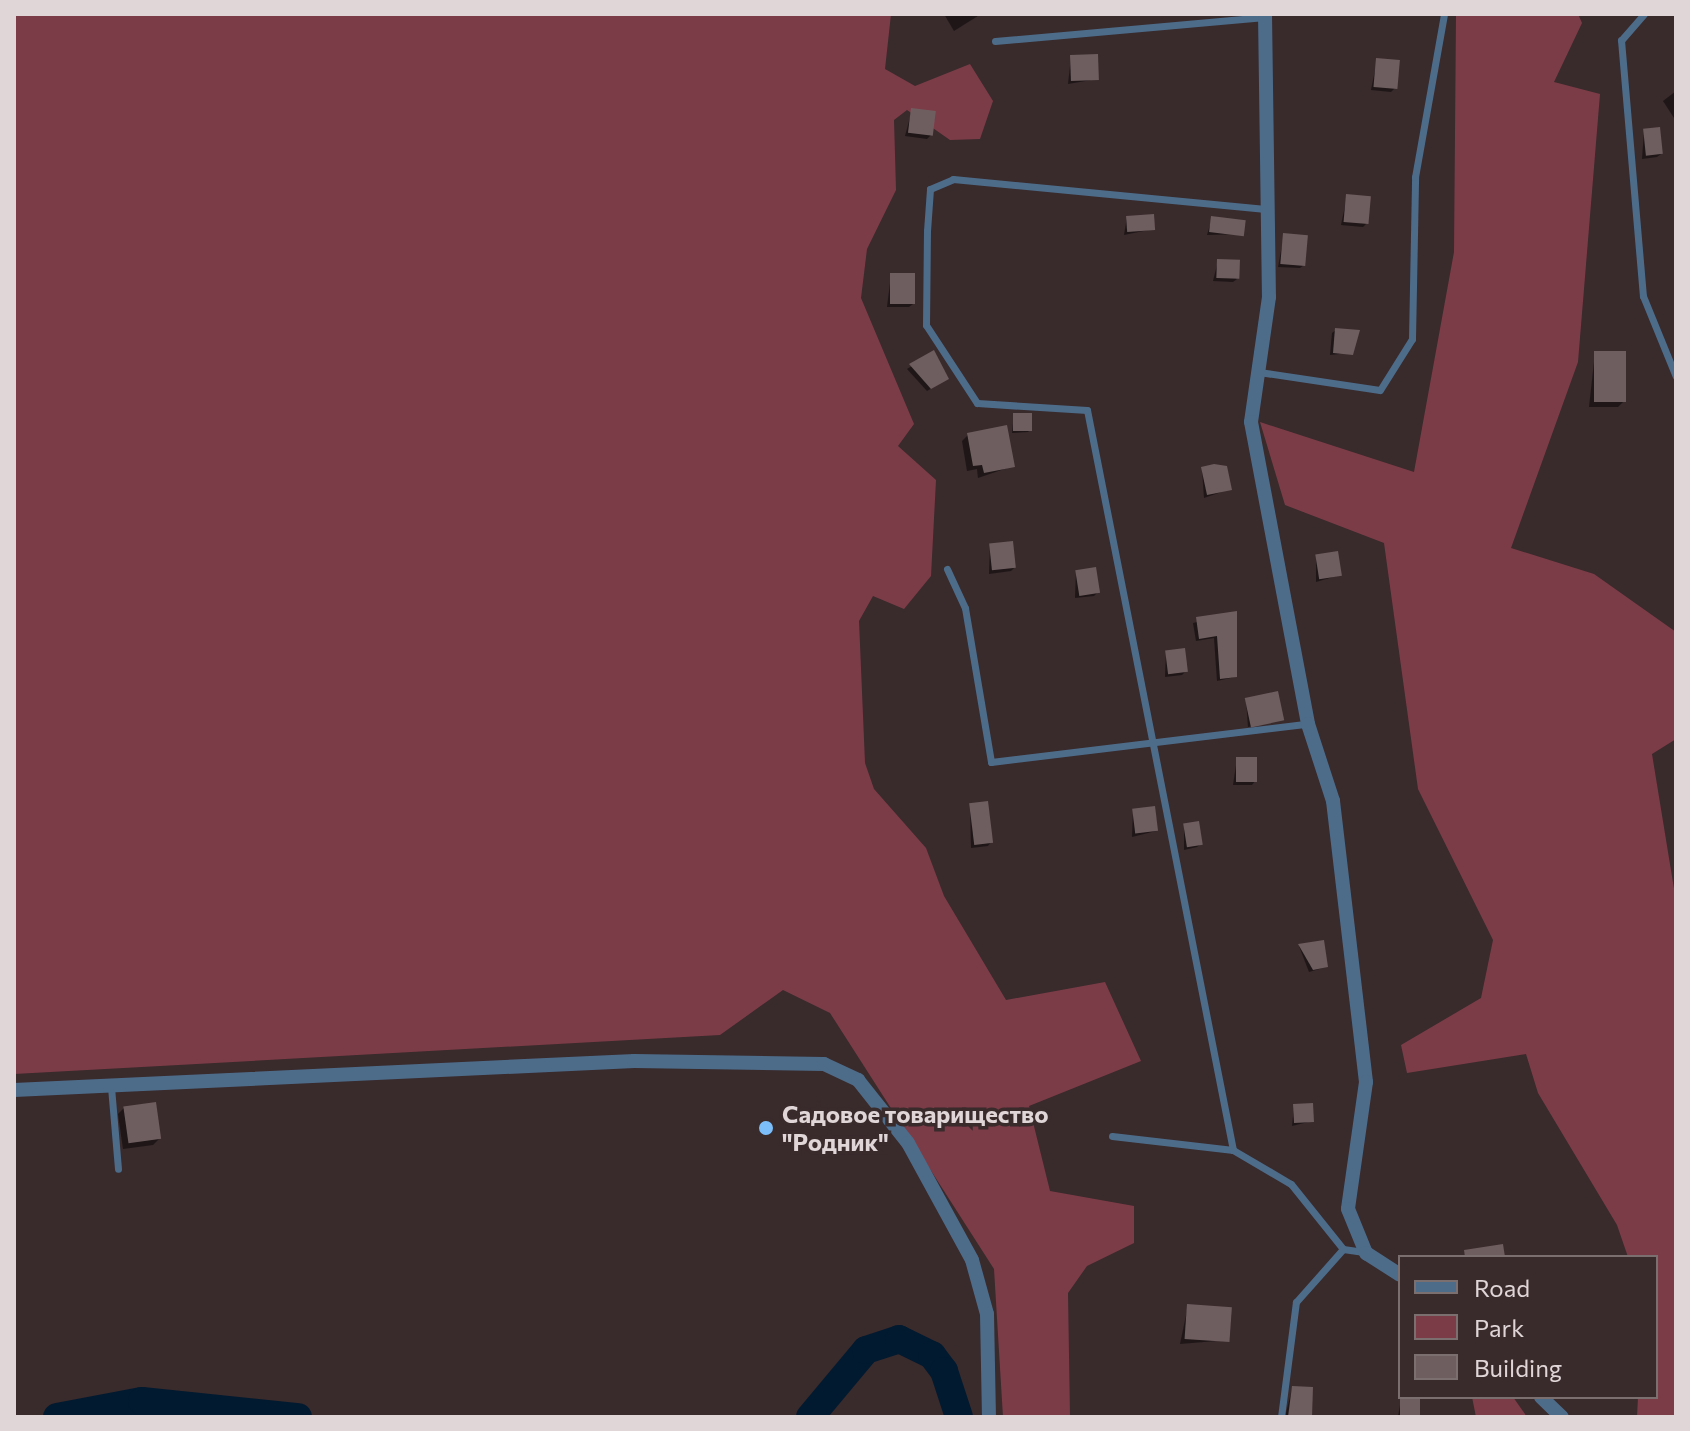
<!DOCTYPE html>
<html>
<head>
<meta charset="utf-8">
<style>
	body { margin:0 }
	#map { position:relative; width:1690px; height:1431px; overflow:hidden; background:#392a2c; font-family:Commissioner,sans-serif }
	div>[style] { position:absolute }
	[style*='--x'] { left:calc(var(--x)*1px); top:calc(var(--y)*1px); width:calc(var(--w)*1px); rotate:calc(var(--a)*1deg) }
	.green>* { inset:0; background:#7c3c47 }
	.shadow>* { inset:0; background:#0007 }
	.river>* { height:28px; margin:-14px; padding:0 14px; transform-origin:14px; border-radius:14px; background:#021a2f }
	.building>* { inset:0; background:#6f5e60; transform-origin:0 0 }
	.service>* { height:7px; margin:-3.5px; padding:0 3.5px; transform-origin:3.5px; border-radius:3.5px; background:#4d6c89 }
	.minor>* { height:14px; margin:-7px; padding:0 7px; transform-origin:7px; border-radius:7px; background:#4d6c89 }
	.dots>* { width:22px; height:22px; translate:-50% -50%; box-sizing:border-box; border:4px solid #392a2c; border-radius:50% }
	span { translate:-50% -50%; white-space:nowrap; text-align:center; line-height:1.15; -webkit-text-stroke:7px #392a2c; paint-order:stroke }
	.poi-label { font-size:24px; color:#e0d6d7; font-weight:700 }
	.left { translate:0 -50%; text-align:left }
	.frame { position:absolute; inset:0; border:16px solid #e0d6d7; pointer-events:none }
	.legend { position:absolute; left:1398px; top:1255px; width:260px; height:144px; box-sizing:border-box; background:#392a2c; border:2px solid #7c6f70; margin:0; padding:10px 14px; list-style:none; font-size:24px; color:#e0d6d7 }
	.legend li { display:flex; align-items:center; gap:16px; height:40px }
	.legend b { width:40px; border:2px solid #7c6f70 }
</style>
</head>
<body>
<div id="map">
	<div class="green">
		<div style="clip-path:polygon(14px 14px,891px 14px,885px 69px,915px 86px,970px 64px,993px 101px,980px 139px,950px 140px,907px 110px,894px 120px,896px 190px,867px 249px,861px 298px,914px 424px,898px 446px,936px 480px,931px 576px,904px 609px,873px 596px,859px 621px,865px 763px,874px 789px,926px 848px,944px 896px,1006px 1000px,1105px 982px,1141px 1061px,1029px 1106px,1050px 1191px,1134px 1206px,1134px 1243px,1087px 1266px,1068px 1293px,1070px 1417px,1003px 1417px,994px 1269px,830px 1013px,783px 990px,720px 1035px,14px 1074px)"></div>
		<div style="clip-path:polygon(1456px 14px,1578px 14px,1582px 23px,1554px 82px,1600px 94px,1578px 362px,1511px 548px,1594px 574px,1676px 632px,1676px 739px,1652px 754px,1676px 901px,1676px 1417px,1637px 1417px,1638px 1397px,1656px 1397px,1656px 1257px,1628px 1257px,1617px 1225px,1538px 1093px,1526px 1054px,1407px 1073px,1401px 1045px,1481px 998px,1493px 940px,1418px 789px,1384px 543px,1285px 505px,1260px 422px,1414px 472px,1454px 252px)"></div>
		<div style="clip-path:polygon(1472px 1397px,1513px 1397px,1527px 1417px,1476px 1417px)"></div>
	</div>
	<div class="shadow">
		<div style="clip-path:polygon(944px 14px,981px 14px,954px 31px)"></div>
		<div style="clip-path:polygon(1071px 57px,1097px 79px,1068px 84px)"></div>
		<div style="clip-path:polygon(1377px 60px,1395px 88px,1391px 92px,1371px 90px)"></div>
		<div style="clip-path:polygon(1676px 91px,1676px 121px,1663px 101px)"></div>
		<div style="clip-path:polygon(912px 110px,931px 135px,927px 139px,905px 136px)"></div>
		<div style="clip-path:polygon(1644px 131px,1661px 154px,1657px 157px,1642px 159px)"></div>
		<div style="clip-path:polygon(1347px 196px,1366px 224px,1363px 227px,1341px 225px)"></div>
		<div style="clip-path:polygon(1127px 217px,1153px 229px,1124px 235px)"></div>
		<div style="clip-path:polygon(1212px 218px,1243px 234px,1207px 235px)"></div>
		<div style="clip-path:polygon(1284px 235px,1304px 265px,1300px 268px,1278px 267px)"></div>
		<div style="clip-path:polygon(1218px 261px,1237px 279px,1233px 282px,1213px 281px)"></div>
		<div style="clip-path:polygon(891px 275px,913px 304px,909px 307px,887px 307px)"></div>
		<div style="clip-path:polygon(1336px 330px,1348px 353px,1330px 355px,1332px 333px)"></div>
		<div style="clip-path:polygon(933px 353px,947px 379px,927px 391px,907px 369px)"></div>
		<div style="clip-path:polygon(1595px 353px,1624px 401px,1618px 407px,1589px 407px)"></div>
		<div style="clip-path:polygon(1014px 415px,1031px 429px,1028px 432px,1012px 433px)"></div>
		<div style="clip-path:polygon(968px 435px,1013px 466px,978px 478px,977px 469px,967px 471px,962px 441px)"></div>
		<div style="clip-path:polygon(1202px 469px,1230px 489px,1204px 498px)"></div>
		<div style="clip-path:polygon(990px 545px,1014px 568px,1011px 571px,989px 574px)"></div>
		<div style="clip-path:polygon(1316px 557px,1340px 575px,1316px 582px)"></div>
		<div style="clip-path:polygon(1076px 572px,1098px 592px,1094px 596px,1075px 598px)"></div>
		<div style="clip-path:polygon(1235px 613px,1235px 677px,1217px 681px,1214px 638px,1196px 641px,1193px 623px)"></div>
		<div style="clip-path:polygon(1166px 653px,1186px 671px,1182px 675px,1165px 677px)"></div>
		<div style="clip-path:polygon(1246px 699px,1282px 719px,1248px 727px)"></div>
		<div style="clip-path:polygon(1237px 759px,1255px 781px,1252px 785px,1233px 785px)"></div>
		<div style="clip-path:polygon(970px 805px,991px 842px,988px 846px,971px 848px)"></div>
		<div style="clip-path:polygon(1133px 811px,1156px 831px,1132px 837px)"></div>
		<div style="clip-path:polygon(1184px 826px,1201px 844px,1197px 847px,1184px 850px)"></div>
		<div style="clip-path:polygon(1299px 946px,1326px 967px,1309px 972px)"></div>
		<div style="clip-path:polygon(1294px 1107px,1312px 1121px,1292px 1126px)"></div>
		<div style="clip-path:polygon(124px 1108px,159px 1139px,153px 1145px,123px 1149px,118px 1114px)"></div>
		<div style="clip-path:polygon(1188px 1306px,1228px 1340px,1180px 1344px)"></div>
		<div style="clip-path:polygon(1292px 1389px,1310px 1417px,1285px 1417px)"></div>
		<div style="clip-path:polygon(1401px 1399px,1419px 1417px,1398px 1417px)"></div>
	</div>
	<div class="river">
		<div style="--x:57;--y:1417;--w:86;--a:-10.7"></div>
		<div style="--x:142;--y:1401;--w:157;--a:5.9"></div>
		<div style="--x:810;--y:1417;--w:87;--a:-50.1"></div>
		<div style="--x:866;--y:1350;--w:35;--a:-18"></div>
		<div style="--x:899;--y:1339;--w:37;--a:26"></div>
		<div style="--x:932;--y:1355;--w:20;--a:53"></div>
		<div style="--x:944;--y:1371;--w:48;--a:71.9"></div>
	</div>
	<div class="building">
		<div style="left:1098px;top:54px;width:26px;height:28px;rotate:88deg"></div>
		<div style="left:1376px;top:58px;width:24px;height:29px;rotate:5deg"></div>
		<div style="left:911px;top:108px;width:25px;height:25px;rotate:7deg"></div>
		<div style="left:1660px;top:127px;width:27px;height:17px;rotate:84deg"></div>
		<div style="left:1346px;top:194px;width:25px;height:28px;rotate:5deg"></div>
		<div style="left:1154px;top:214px;width:16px;height:28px;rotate:86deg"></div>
		<div style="left:1211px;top:216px;width:35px;height:16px;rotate:7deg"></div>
		<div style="left:1283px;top:233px;width:25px;height:31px;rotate:5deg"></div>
		<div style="left:1217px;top:259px;width:23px;height:19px;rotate:2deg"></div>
		<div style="left:890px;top:273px;width:25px;height:31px"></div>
		<div style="clip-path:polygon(1335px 328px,1360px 330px,1353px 355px,1333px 353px)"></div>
		<div style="clip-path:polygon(934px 350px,949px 379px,931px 389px,909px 364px)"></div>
		<div style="left:1594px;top:351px;width:32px;height:51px"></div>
		<div style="left:1013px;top:413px;width:19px;height:18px"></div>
		<div style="clip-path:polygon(1007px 425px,1015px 467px,984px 473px,982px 465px,973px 466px,967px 433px)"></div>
		<div style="clip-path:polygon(1214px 464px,1227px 466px,1232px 490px,1207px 495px,1201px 467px)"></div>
		<div style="left:1013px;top:541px;width:27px;height:24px;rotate:84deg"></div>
		<div style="left:1338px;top:551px;width:25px;height:23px;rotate:81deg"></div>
		<div style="left:1096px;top:567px;width:26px;height:21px;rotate:81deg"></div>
		<div style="clip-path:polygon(1237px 611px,1237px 677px,1220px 679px,1217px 636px,1199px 639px,1196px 617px)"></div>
		<div style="left:1185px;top:648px;width:24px;height:20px;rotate:83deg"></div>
		<div style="left:1278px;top:691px;width:30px;height:34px;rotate:78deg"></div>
		<div style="left:1257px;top:757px;width:25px;height:21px;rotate:90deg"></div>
		<div style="left:988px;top:801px;width:42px;height:19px;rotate:83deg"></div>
		<div style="left:1155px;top:806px;width:25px;height:23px;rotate:83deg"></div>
		<div style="left:1199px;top:821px;width:24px;height:16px;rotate:81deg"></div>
		<div style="clip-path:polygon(1324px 940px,1328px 967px,1313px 970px,1298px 944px)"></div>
		<div style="left:156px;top:1102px;width:37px;height:33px;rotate:82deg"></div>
		<div style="left:1313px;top:1103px;width:19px;height:20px;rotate:87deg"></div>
		<div style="clip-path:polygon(1503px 1244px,1505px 1257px,1465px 1257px,1464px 1250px)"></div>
		<div style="left:1187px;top:1304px;width:45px;height:35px;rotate:4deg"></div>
		<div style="clip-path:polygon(1292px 1386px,1313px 1387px,1312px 1417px,1288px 1417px)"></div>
		<div style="left:1400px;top:1397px;width:20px;height:20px"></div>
	</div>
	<div class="service">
		<div style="--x:1644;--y:14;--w:35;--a:131"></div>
		<div style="--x:1621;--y:40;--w:257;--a:85.1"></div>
		<div style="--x:1643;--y:296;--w:87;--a:67.8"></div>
		<div style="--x:995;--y:41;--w:271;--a:-5.1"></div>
		<div style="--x:1259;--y:372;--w:122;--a:8.5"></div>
		<div style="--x:1380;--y:390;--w:60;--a:-57.9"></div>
		<div style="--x:1412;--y:339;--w:162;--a:-88.9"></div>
		<div style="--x:1415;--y:177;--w:166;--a:-79.9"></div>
		<div style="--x:947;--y:569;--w:43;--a:65.2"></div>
		<div style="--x:965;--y:608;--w:156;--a:80.4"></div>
		<div style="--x:991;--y:762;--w:318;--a:-6.9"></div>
		<div style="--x:111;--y:1087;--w:82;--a:85.1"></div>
		<div style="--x:1112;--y:1136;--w:122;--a:6.6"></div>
		<div style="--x:1233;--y:1150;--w:67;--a:30.4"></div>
		<div style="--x:1291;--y:1184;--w:83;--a:51.3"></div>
		<div style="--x:1343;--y:1249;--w:21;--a:8"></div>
		<div style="--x:1233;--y:1150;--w:754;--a:-101.16"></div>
		<div style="--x:1087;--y:410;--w:110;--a:-176.4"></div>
		<div style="--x:977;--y:403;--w:93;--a:-123.2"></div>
		<div style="--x:926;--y:325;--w:94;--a:-89.4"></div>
		<div style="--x:927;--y:231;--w:42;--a:-85.9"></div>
		<div style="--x:930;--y:189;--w:25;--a:-23"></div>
		<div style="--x:953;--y:179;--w:314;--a:5.5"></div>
		<div style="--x:1281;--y:1417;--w:116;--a:-82.6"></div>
		<div style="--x:1296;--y:1302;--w:71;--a:-48.4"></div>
	</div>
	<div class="minor">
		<div style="--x:1265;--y:14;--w:283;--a:89.2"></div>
		<div style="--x:1269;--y:297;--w:126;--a:98.2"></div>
		<div style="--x:1251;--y:422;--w:307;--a:79.3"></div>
		<div style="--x:1308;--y:724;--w:81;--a:72"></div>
		<div style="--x:1333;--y:801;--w:283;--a:83.3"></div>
		<div style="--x:1366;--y:1082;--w:128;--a:98.1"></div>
		<div style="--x:1348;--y:1209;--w:48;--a:67.8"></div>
		<div style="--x:1366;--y:1253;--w:40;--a:32.9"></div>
		<div style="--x:14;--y:1090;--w:621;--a:-2.68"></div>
		<div style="--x:634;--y:1061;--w:190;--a:0.9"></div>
		<div style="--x:824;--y:1064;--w:38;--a:25"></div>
		<div style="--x:858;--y:1080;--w:80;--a:51.6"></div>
		<div style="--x:908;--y:1143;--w:133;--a:61.3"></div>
		<div style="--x:972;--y:1260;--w:56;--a:74.5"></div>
		<div style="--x:987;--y:1314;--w:103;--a:88.9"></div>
		<div style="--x:1541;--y:1397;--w:29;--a:44"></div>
	</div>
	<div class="dots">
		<div style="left:766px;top:1128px;background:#7cbef9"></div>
	</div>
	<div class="poi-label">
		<span class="left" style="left:782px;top:1128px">Садовое товарищество<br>"Родник"</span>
	</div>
	<div class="frame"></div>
	<ul class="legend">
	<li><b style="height:10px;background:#4d6c89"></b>Road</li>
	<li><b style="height:22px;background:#7c3c47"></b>Park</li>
	<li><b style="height:22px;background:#6f5e60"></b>Building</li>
	</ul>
</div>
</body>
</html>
